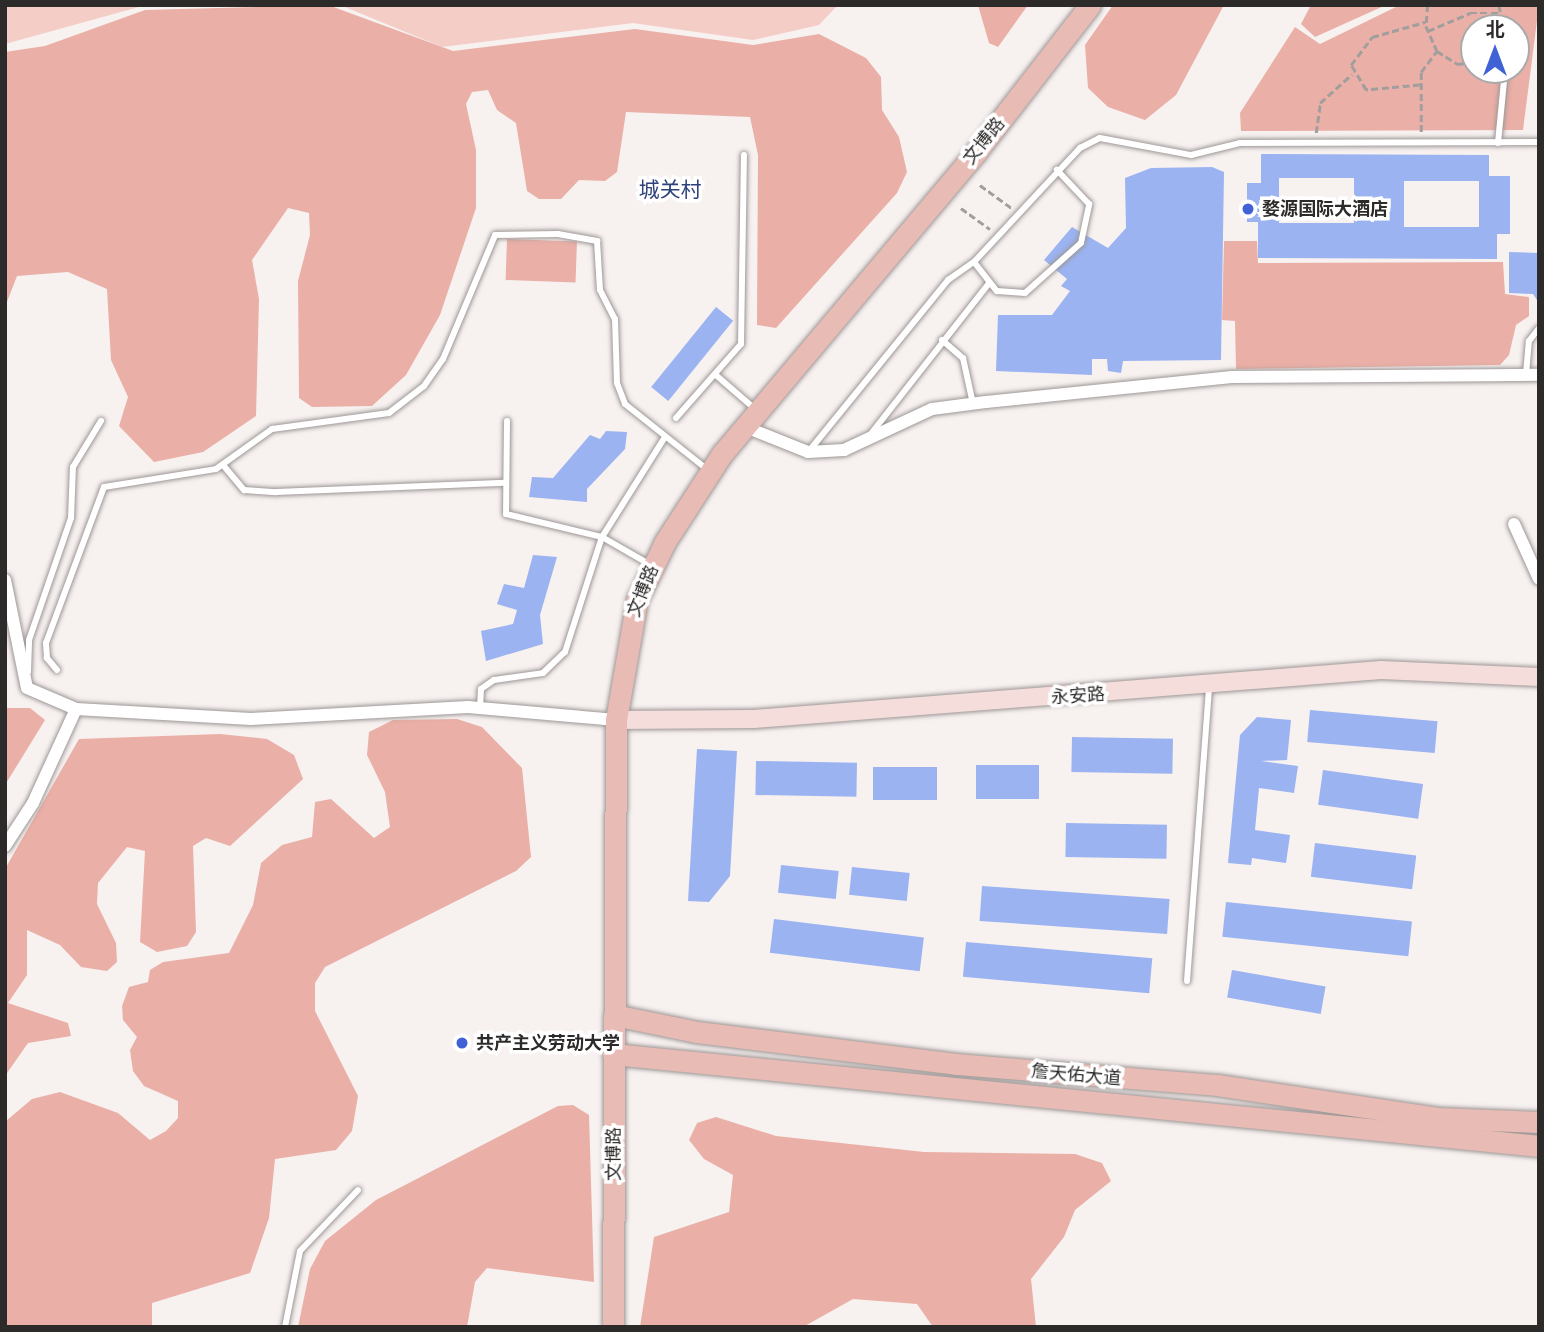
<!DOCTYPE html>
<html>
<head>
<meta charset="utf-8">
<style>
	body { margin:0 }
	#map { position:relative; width:1544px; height:1332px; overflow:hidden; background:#f7f1f0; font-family:Arial,"Noto Sans SC",sans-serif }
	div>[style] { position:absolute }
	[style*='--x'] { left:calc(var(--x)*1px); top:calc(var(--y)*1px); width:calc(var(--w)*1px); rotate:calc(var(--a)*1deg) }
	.green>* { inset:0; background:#eaafa6; transform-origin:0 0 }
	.water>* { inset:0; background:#f5cdc7 }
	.building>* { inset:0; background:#9bb3f1; transform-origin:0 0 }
	.path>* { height:2.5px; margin-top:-1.25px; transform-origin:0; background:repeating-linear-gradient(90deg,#a29e9d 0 7px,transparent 0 10.5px) }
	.roads { filter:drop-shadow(0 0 2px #9d9796) drop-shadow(0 0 2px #9d9796) }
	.lane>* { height:6px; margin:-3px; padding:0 3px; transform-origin:3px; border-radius:3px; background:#fff }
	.street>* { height:12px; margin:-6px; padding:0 6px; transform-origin:6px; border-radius:6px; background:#fff }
	.secondary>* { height:18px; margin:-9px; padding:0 9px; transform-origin:9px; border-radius:9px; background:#f4ddda }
	.primary>* { height:21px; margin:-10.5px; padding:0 10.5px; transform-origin:10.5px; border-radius:10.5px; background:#e8bbb5 }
	.dots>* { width:19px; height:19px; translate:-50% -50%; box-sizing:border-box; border:4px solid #fff; border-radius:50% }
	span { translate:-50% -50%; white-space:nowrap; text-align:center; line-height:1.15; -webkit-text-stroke:7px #fff; paint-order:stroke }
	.street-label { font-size:18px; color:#2d2b2a }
	.poi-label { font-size:18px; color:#2d2b2a; font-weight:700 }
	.left { translate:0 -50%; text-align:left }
	.quarter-label { font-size:21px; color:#2e427b }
	.frame { position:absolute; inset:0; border:7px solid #2d2b2a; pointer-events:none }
	.north { position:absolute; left:1460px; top:14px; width:70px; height:70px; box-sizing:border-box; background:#fff; border:2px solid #abaaaa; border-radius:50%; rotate:0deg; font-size:19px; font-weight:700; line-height:28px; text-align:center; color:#2d2b2a }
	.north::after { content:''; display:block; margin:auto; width:24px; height:32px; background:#4062d4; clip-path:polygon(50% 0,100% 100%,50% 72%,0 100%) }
</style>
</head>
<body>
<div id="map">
	<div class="green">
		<div style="clip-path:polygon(328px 5px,453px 51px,635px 29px,753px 45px,819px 34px,866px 58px,881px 77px,882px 110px,899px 137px,907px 172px,897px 193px,776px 328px,757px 325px,758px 155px,750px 117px,626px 112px,617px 172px,605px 181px,579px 180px,561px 199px,539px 199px,527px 191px,516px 123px,497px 110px,488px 90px,472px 92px,466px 104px,476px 150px,476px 208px,440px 315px,406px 375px,372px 406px,312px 407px,299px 398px,298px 281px,310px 235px,309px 213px,288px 208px,252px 260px,259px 299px,256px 416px,203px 452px,154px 462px,119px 426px,128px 397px,111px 360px,107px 289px,68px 272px,17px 276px,5px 307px,5px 52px,45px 46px,145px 10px)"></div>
		<div style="clip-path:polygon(978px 5px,1028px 5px,998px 47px,989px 43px)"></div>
		<div style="clip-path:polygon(1113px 5px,1224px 5px,1176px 95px,1145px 120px,1108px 107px,1088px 88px,1085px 45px)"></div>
		<div style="clip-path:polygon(1311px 5px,1386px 5px,1315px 37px,1301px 24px)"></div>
		<div style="clip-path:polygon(evenodd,1400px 5px,1539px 5px,1523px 130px,1241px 131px,1240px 113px,1295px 27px,1320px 44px,1400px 5px,1474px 28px,1516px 28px,1516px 70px,1474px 70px,1474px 28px)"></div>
		<div style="left:507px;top:239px;width:70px;height:41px;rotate:2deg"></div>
		<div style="clip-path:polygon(1224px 241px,1257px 241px,1258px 263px,1503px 262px,1505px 294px,1529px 297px,1529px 316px,1516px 325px,1509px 355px,1500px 365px,1236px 369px,1235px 321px,1222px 320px)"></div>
		<div style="clip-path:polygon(5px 708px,30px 708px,45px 720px,5px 785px)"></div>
		<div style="clip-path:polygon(457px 719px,482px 727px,522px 768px,531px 857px,516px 871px,325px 967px,315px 983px,315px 1011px,358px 1096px,352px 1131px,336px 1150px,275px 1159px,269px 1218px,250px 1273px,152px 1303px,152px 1327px,5px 1327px,6px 1121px,32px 1099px,60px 1092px,118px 1113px,150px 1140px,166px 1131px,178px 1118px,178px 1101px,144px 1086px,133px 1071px,130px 1050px,137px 1037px,123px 1020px,122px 1006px,129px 987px,148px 982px,150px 970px,163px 962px,229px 953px,253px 905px,261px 863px,282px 845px,312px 837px,315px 802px,331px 799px,374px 838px,390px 827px,385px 792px,367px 755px,369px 732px,393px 720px)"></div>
		<div style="clip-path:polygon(220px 734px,267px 739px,294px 755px,303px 779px,230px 846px,206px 838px,193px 846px,196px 932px,187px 946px,157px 952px,140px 942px,145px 851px,127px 847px,98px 883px,97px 904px,116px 943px,117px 962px,107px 971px,81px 967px,60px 945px,27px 930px,27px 975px,8px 1003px,68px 1023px,71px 1036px,28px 1043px,5px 1076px,5px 869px,79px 739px)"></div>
		<div style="clip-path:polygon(573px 1105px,589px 1115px,594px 1282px,487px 1268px,475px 1282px,467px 1327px,298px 1327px,310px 1269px,325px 1241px,376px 1200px,558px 1106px)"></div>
		<div style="clip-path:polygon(716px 1117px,776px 1136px,924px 1152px,1075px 1154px,1102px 1163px,1111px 1181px,1075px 1210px,1064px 1237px,1031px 1279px,1036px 1327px,933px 1327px,917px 1304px,853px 1299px,803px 1327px,640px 1327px,654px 1237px,729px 1212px,733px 1175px,704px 1159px,689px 1140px,697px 1123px)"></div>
	</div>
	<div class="water">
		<div style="clip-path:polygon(5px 5px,146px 5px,5px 44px)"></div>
		<div style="clip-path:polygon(340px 5px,838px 5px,819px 25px,753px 40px,633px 23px,442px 47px)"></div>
	</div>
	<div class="building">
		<div style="clip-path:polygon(evenodd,1261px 154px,1489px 155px,1489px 176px,1510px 176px,1510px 234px,1497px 234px,1497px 259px,1258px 258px,1258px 222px,1247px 222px,1247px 183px,1261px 183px,1261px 154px,1279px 178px,1354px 178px,1354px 223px,1279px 223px,1279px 178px,1261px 154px,1404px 181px,1479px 181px,1479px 227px,1404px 227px,1404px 181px)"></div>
		<div style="clip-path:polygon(1212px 167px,1224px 172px,1221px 360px,1123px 361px,1121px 373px,1108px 371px,1107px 359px,1092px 359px,1092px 375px,996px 371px,998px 315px,1052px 315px,1070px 291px,1061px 286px,1067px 279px,1044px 260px,1072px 227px,1108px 248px,1126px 228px,1125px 178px,1151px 168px)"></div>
		<div style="clip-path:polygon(1509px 252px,1539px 253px,1539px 303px,1533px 294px,1509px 293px)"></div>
		<div style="left:716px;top:307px;width:22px;height:103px;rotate:39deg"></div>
		<div style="clip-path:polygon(606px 431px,627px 432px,625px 449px,587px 489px,587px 502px,529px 497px,532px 477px,553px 478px,590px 435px,600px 439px)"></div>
		<div style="clip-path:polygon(533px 555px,557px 557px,540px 615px,543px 644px,486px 661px,481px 631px,513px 624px,517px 610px,497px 604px,504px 584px,524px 588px)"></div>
		<div style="left:1310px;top:710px;width:128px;height:32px;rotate:5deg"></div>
		<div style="clip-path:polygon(1257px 717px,1291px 720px,1287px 760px,1261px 761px,1298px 766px,1294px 793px,1259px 788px,1255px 830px,1290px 835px,1286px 863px,1252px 858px,1251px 865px,1228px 863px,1240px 735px)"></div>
		<div style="left:1072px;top:737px;width:101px;height:35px;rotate:1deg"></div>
		<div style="clip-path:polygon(697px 749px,737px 751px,730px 876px,709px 902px,688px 901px)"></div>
		<div style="left:756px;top:761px;width:101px;height:34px;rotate:1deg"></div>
		<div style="left:976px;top:765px;width:63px;height:34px"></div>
		<div style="left:873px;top:767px;width:64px;height:33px"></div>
		<div style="left:1323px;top:770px;width:101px;height:35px;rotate:8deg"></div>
		<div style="left:1066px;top:823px;width:101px;height:34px;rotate:1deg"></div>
		<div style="left:1315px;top:843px;width:102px;height:34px;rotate:7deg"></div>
		<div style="left:781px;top:865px;width:58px;height:28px;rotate:6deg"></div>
		<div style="left:852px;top:867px;width:58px;height:28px;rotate:6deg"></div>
		<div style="left:982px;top:886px;width:188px;height:35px;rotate:4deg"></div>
		<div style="left:1226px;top:902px;width:187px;height:35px;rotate:6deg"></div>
		<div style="left:774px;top:919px;width:151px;height:34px;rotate:7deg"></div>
		<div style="left:966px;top:942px;width:187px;height:35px;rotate:5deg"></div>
		<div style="left:1232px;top:970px;width:95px;height:28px;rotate:10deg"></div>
	</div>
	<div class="path">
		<div style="--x:1428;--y:5;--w:21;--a:95"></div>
		<div style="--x:1426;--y:26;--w:27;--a:66"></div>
		<div style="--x:1437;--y:51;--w:25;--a:32"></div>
		<div style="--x:1458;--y:64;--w:16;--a:-7"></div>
		<div style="--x:1499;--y:5;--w:24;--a:78"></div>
		<div style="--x:1428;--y:31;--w:46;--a:-23.2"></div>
		<div style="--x:1470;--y:13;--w:31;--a:0"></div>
		<div style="--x:1420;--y:85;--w:54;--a:174.7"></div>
		<div style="--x:1366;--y:90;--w:29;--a:-121"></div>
		<div style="--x:1351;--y:65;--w:35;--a:-53"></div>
		<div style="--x:1372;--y:37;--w:55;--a:-15.8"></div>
		<div style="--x:1421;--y:132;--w:60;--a:-90"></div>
		<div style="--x:1421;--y:72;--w:26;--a:-53"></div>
		<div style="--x:1316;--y:133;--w:30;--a:-82"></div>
		<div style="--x:1320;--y:103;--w:43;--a:-42.2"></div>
		<div style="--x:980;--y:185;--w:39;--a:36"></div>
		<div style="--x:961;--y:208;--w:36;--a:36"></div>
	</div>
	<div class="roads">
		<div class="lane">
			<div style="--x:1498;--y:143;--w:73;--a:-84.5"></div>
			<div style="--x:974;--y:262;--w:37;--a:52"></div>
			<div style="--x:997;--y:291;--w:28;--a:4"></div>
			<div style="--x:1025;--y:293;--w:75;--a:-41.8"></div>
			<div style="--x:1081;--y:243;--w:40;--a:-78"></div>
			<div style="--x:1089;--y:204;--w:47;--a:-133.3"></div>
			<div style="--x:942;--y:340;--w:28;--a:41"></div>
			<div style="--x:963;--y:358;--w:47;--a:77.7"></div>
			<div style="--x:1526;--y:374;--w:33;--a:-85"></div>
			<div style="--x:1529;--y:341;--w:16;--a:-52"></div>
			<div style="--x:717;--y:376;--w:50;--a:41"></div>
			<div style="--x:676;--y:418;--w:98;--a:-48.7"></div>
			<div style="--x:741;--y:344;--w:189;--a:-89.1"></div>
			<div style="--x:507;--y:421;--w:93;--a:90.6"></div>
			<div style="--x:506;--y:514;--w:99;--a:13.5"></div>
			<div style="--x:602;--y:537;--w:54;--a:29.9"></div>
			<div style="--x:870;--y:435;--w:194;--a:-51.9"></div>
			<div style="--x:809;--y:451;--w:220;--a:-50.9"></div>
			<div style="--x:948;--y:280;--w:32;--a:-35"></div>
			<div style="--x:974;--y:262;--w:156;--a:-47.1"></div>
			<div style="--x:1080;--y:148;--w:22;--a:-27"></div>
			<div style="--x:1100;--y:138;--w:93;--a:10.6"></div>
			<div style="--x:1191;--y:155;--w:50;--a:-13.8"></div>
			<div style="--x:1240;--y:143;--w:299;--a:-0.2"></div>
			<div style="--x:223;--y:465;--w:33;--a:50"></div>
			<div style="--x:244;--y:490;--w:32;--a:4"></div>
			<div style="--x:276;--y:492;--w:229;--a:-2.3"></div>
			<div style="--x:57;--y:670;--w:16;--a:-130"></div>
			<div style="--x:47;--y:658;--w:15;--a:-94"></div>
			<div style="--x:46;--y:643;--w:166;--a:-69.6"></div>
			<div style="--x:104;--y:487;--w:113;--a:-9.1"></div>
			<div style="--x:216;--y:469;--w:69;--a:-35.5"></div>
			<div style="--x:272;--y:429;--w:118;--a:-7.8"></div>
			<div style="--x:389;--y:413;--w:44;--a:-37.6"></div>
			<div style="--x:424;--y:386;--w:33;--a:-55"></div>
			<div style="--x:443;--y:359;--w:134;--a:-67.2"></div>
			<div style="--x:495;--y:235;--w:63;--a:-0.9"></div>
			<div style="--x:558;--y:234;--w:40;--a:10"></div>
			<div style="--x:597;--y:241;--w:49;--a:86.5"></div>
			<div style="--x:600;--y:290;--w:33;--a:63"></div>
			<div style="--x:615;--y:319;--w:64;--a:88.2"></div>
			<div style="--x:617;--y:383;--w:22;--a:69"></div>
			<div style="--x:625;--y:404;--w:106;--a:38.5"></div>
			<div style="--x:28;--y:672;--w:32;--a:-88"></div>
			<div style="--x:29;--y:640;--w:129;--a:-71"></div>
			<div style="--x:71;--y:518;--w:51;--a:-87.8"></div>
			<div style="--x:73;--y:467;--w:54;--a:-58.7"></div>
			<div style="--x:480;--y:708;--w:19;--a:-87"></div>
			<div style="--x:481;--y:689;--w:16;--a:-35"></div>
			<div style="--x:494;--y:680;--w:49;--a:-8.1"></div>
			<div style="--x:543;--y:673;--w:30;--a:-44"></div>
			<div style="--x:565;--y:652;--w:121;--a:-72.2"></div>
			<div style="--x:602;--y:537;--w:118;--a:-57.8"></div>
			<div style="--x:1187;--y:981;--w:295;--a:-85.7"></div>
			<div style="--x:285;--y:1327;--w:77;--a:-78.8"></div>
			<div style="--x:300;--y:1251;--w:84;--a:-46.4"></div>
		</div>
		<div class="street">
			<div style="--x:743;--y:426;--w:70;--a:21.8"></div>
			<div style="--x:808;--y:452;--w:36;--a:-3"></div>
			<div style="--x:844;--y:450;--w:97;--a:-25"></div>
			<div style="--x:932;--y:409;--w:54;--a:-7.4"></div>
			<div style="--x:986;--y:402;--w:247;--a:-5.8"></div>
			<div style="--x:1232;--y:377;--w:307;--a:-0.4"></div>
			<div style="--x:1514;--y:524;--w:60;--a:65.6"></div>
			<div style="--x:5;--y:580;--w:110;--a:78.5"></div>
			<div style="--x:27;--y:688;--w:53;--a:23.2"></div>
			<div style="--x:76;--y:709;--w:175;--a:3.3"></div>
			<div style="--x:251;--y:719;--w:217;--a:-3.2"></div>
			<div style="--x:468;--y:707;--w:149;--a:5"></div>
			<div style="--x:5;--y:846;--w:51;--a:-56.9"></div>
			<div style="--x:33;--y:803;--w:103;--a:-65.4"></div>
		</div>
		<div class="secondary">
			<div style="--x:616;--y:720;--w:138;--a:-0.4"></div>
			<div style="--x:754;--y:719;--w:629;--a:-4.47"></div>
			<div style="--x:1381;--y:670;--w:158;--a:2.5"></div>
		</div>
		<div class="primary">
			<div style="--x:614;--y:1015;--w:85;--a:11.6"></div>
			<div style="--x:697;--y:1032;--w:261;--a:7"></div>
			<div style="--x:956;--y:1064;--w:262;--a:4.6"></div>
			<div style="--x:1217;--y:1085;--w:223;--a:8.5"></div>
			<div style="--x:1438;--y:1118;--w:101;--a:2.3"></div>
			<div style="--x:613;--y:1054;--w:931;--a:5.67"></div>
			<div style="--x:613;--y:1327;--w:607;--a:-89.72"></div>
			<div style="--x:616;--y:720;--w:122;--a:-80.1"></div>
			<div style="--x:637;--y:600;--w:64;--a:-64.2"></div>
			<div style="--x:665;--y:542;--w:105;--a:-57.1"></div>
			<div style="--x:722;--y:454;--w:395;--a:-49.9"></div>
			<div style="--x:976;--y:152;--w:186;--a:-52.2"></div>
		</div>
	</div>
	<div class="dots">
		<div style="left:1248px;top:209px;background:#4062d4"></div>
		<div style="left:462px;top:1043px;background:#4062d4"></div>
	</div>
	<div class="street-label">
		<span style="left:984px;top:141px;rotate:-51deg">文博路</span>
		<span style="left:643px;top:591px;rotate:-68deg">文博路</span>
		<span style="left:1078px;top:696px;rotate:-4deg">永安路</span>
		<span style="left:1076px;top:1075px;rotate:5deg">詹天佑大道</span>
		<span style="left:614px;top:1154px;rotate:-90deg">文博路</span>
	</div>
	<div class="poi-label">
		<span class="left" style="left:1262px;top:209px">婺源国际大酒店</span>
		<span class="left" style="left:476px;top:1043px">共产主义劳动大学</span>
	</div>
	<div class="quarter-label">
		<span style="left:670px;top:190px">城关村</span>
	</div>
	<div class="frame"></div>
	<div class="north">北</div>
</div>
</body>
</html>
